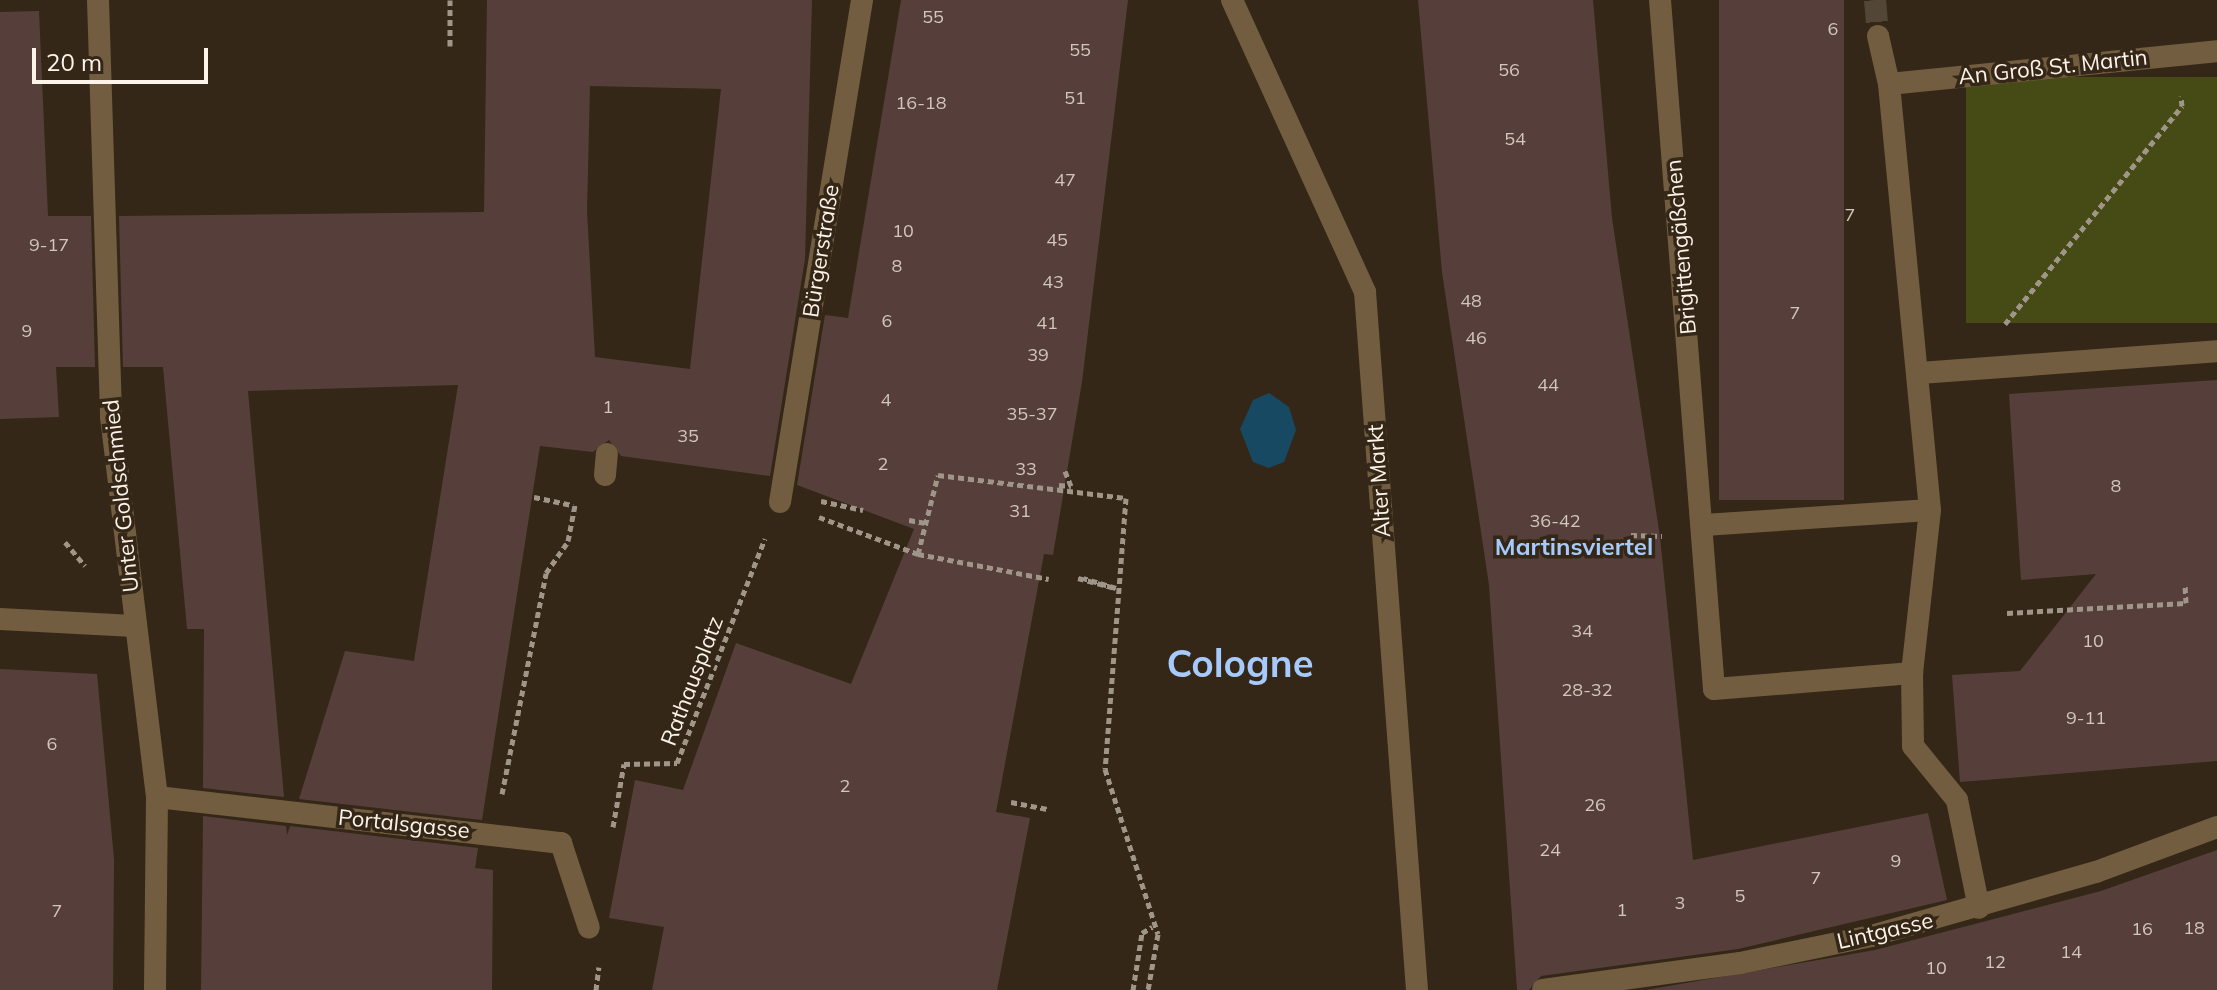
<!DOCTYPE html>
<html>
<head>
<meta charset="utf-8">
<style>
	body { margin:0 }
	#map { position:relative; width:2217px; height:990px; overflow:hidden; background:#342717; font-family:Mulish,sans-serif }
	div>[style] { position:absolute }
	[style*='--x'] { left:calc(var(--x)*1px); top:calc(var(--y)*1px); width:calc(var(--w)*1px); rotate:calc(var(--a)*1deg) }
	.green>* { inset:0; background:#464b15; transform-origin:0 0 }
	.water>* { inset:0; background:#174963 }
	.building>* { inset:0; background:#563f3a; transform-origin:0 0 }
	.pedestrian-tunnel>* { height:22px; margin-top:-11px; transform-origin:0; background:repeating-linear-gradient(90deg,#524636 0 22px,transparent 0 33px) }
	.path>* { height:5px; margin-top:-2.5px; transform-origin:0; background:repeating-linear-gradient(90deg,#a09589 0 6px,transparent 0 10px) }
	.service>* { height:22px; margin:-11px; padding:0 11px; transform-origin:11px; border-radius:11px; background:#725d40 }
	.pedestrian>* { height:22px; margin:-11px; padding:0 11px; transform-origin:11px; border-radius:11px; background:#725d40 }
	.minor>* { height:22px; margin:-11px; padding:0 11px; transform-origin:11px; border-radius:11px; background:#725d40 }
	span { translate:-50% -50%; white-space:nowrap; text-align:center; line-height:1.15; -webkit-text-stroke:7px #342717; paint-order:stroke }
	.number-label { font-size:18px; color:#d2c6bd }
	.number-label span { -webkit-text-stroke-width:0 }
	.street-label { font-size:22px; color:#fcf3e9 }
	.neighbourhood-label { font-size:24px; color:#a6cafb; font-weight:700 }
	.town-label { font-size:38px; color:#a6cafb; font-weight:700 }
	.scale { position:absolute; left:32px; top:48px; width:176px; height:36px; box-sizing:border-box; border:4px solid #fcf3e9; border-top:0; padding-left:10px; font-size:24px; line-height:28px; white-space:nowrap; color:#fcf3e9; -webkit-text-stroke:6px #342717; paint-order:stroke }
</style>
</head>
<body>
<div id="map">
	<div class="green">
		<div style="left:2217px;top:77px;width:246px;height:251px;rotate:90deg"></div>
	</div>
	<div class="water">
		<div style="clip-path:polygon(1269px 393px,1289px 407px,1296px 430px,1284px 462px,1269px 468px,1253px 462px,1240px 429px,1253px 400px)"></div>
	</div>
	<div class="building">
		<div style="clip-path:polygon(evenodd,487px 0,812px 0,805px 259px,770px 476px,621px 456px,609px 440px,593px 452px,540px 446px,482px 820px,299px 799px,345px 651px,414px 661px,458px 385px,248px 391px,284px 797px,203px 788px,204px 629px,187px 629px,163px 367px,123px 367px,119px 216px,484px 212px,487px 0,590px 86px,721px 89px,690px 369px,595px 357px,587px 211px,590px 86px)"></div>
		<div style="clip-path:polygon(901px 0,1128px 0,1082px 382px,1053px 555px,1044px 554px,996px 812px,1030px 818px,997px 990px,652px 990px,664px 927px,609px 918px,635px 780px,683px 790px,736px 643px,851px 684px,914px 529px,797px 485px,825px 315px,848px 318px)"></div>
		<div style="clip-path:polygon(1418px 0,1593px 0,1612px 218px,1660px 537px,1693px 860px,1928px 813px,1947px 900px,1738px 949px,1541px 976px,1529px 990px,1517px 990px,1489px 585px,1442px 272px)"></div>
		<div style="left:1719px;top:0;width:125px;height:500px"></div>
		<div style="clip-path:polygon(39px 11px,48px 216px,91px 216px,95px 367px,56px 367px,59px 417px,0 419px,0 12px)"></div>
		<div style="clip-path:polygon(2217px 380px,2217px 761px,1960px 782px,1952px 675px,2020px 671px,2096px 574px,2021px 580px,2009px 394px)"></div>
		<div style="clip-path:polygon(0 669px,97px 674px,114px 859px,113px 990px,0 990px)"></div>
		<div style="clip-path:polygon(203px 816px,286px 826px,287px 835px,290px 826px,478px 848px,475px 868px,493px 870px,492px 990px,201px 990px)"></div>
		<div style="clip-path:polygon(2217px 850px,2217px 990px,1646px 990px,1875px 950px,2101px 891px)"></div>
	</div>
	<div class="pedestrian-tunnel">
		<div style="--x:1875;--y:0;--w:36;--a:85"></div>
	</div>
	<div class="path">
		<div style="--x:450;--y:0;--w:46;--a:90"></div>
		<div style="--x:2005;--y:324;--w:281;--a:-50.9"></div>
		<div style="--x:2182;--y:106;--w:10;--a:-96"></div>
		<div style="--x:1059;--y:485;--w:12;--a:5"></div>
		<div style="--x:1071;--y:486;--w:18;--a:-112"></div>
		<div style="--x:534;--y:497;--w:40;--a:12"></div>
		<div style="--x:821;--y:501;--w:43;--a:12.1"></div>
		<div style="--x:819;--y:517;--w:106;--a:20.5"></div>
		<div style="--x:918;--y:554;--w:133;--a:10.8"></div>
		<div style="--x:909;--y:520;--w:17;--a:10"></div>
		<div style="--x:1631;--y:535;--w:31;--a:2"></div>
		<div style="--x:65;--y:542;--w:31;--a:50"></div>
		<div style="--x:918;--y:554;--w:81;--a:-75.8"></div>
		<div style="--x:938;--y:475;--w:189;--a:7"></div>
		<div style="--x:1126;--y:498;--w:272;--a:94.4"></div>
		<div style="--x:1105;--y:769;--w:173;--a:72.2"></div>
		<div style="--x:1158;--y:934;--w:57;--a:100.1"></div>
		<div style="--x:1078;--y:578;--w:39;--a:15"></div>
		<div style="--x:1116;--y:588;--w:34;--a:-163"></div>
		<div style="--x:2007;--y:613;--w:179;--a:-3.2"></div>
		<div style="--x:2186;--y:603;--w:18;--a:-93"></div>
		<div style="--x:502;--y:794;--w:225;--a:-78.7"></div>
		<div style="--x:546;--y:573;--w:39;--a:-55"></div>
		<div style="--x:568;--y:541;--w:38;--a:-79"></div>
		<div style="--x:1011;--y:802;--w:37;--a:11"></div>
		<div style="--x:613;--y:827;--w:64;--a:-80.1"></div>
		<div style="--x:624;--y:764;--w:53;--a:-1.1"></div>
		<div style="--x:677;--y:763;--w:241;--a:-68.6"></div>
		<div style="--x:596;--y:990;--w:23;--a:-83"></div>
		<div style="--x:1133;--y:990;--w:58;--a:-81"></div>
		<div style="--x:1142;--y:933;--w:12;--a:-31"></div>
	</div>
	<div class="service">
		<div style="--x:605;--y:475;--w:21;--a:-85"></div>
	</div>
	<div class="pedestrian">
		<div style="--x:1232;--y:0;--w:321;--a:65.5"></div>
		<div style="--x:1365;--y:292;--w:700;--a:85.74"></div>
		<div style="--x:1660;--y:0;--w:691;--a:85.52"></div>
		<div style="--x:1714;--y:689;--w:199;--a:-4.6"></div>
		<div style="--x:1912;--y:673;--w:164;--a:-83.7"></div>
		<div style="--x:1930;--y:510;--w:428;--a:-95.5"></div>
		<div style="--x:1889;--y:84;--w:330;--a:-5.7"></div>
		<div style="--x:1878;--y:36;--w:49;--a:77.1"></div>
		<div style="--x:1920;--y:373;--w:298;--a:-4.2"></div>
		<div style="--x:1704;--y:525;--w:226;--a:-3.8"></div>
		<div style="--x:1912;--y:673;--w:73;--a:89.2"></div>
		<div style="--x:1913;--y:746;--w:70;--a:50.8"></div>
		<div style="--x:1957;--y:800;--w:110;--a:78.5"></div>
		<div style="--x:1543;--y:990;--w:199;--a:-7.8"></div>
		<div style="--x:1740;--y:963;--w:134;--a:-11.6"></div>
		<div style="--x:1871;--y:936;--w:234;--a:-15.9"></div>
		<div style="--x:2096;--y:872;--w:129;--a:-20.4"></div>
	</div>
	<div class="minor">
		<div style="--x:98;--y:0;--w:417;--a:88.2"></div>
		<div style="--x:111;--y:417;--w:383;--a:83.1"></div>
		<div style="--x:157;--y:797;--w:193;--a:90.6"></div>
		<div style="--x:780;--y:502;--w:509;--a:-80.72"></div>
		<div style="--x:0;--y:619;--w:134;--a:3"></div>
		<div style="--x:157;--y:797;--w:407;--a:6.5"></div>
		<div style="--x:561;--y:843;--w:89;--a:71.8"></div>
	</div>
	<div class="number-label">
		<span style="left:933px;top:17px">55</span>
		<span style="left:1833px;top:29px">6</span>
		<span style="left:1080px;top:50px">55</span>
		<span style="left:1509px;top:70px">56</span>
		<span style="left:1075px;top:98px">51</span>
		<span style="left:921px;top:103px">16-18</span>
		<span style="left:1515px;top:139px">54</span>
		<span style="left:1065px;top:180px">47</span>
		<span style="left:1850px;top:215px">7</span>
		<span style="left:903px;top:231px">10</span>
		<span style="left:1057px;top:240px">45</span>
		<span style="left:49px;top:245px">9-17</span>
		<span style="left:897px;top:266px">8</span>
		<span style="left:1053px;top:282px">43</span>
		<span style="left:1471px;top:301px">48</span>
		<span style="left:1795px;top:313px">7</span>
		<span style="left:887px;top:321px">6</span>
		<span style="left:1047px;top:323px">41</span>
		<span style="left:27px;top:331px">9</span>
		<span style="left:1476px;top:338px">46</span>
		<span style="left:1038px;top:355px">39</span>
		<span style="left:1548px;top:385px">44</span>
		<span style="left:886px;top:400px">4</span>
		<span style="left:608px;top:407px">1</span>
		<span style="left:1032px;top:414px">35-37</span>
		<span style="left:688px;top:436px">35</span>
		<span style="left:883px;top:464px">2</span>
		<span style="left:1026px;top:469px">33</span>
		<span style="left:2116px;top:486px">8</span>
		<span style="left:1020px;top:511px">31</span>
		<span style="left:1555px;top:521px">36-42</span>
		<span style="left:1582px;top:631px">34</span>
		<span style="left:2093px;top:641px">10</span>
		<span style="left:1587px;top:690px">28-32</span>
		<span style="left:2086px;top:718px">9-11</span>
		<span style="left:52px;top:744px">6</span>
		<span style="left:845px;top:786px">2</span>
		<span style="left:1595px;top:805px">26</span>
		<span style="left:1550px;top:850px">24</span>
		<span style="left:1896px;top:861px">9</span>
		<span style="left:1816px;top:878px">7</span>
		<span style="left:1740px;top:896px">5</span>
		<span style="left:1680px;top:903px">3</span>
		<span style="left:1622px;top:910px">1</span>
		<span style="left:57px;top:911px">7</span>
		<span style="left:2194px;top:928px">18</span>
		<span style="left:2142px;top:929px">16</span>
		<span style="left:2071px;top:952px">14</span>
		<span style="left:1995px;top:962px">12</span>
		<span style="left:1936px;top:968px">10</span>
	</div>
	<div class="street-label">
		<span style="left:2053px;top:67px;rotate:-6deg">An Groß St. Martin</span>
		<span style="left:1681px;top:247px;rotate:-95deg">Brigittengäßchen</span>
		<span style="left:821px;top:251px;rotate:-81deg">Bürgerstraße</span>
		<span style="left:1379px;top:481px;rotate:-94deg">Alter Markt</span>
		<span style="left:121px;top:496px;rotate:-96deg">Unter Goldschmied</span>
		<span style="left:692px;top:681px;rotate:-69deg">Rathausplatz</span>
		<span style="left:404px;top:824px;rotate:6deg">Portalsgasse</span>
		<span style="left:1885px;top:931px;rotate:-13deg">Lintgasse</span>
	</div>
	<div class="neighbourhood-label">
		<span style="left:1574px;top:547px">Martinsviertel</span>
	</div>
	<div class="town-label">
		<span style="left:1240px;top:664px">Cologne</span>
	</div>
	<div class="scale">20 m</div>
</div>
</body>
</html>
